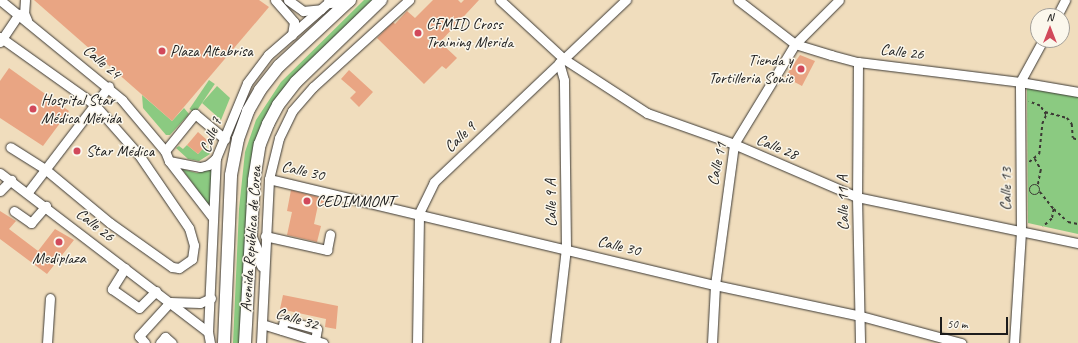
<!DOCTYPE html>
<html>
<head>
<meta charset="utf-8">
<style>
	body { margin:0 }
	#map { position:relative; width:1078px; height:343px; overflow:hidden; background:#f0ddbd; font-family:Caveat,sans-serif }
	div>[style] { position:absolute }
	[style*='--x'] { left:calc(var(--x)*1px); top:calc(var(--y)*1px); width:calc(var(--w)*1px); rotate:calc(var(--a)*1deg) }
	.green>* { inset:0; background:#8bca81; transform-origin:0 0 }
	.building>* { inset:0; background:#e9a583 }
	.path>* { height:1.5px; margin-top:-0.75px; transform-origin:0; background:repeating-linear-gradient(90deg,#3c3934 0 3px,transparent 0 6px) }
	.path>.ring { margin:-0.75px; padding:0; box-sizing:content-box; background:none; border:1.5px solid #3c3934; border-radius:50% }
	.roads { filter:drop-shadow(0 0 1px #3c3934) drop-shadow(0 0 1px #3c3934) }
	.minor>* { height:9px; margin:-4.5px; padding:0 4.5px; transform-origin:4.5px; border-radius:4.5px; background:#fff }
	.major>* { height:12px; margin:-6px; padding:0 6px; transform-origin:6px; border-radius:6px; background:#fff }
	.dots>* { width:11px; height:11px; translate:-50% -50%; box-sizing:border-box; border:2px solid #fbf7ec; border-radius:50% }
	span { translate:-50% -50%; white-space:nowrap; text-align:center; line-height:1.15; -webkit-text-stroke:3px #fbf7ec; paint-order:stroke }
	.poi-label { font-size:16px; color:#1c1c1c }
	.left { translate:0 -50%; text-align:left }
	.right { translate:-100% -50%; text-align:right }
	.street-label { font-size:16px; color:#1c1c1c }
	.north { position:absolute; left:1030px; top:8px; width:40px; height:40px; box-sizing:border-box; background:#fbf7ec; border:1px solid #a29f99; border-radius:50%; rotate:0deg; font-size:11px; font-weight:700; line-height:16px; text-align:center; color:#1c1c1c }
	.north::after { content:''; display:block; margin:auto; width:14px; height:18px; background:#d1495b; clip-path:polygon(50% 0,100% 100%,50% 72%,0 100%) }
	.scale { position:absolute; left:940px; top:317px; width:68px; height:18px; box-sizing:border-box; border:2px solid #1c1c1c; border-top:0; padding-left:5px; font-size:12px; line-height:14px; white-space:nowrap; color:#1c1c1c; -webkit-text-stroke:3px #fbf7ec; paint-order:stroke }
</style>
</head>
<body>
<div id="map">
	<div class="green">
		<div style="clip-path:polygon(364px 0,375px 0,264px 122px,240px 343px,233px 343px,239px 209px,245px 152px,256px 120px,281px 82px)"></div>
		<div style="left:209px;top:80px;width:7px;height:35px;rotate:34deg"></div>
		<div style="clip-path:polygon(217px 86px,230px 98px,221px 120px,202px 103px)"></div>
		<div style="clip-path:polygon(1027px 88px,1078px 97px,1078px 234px,1028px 223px)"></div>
		<div style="clip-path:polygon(142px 95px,172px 121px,184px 108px,189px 114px,170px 135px,166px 135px,143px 108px)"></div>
		<div style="clip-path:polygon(187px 145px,198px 154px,206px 145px,210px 154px,199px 161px,188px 159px,176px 148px,179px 146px,183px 149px)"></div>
		<div style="clip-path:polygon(182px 169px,197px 173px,213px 169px,211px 208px)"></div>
	</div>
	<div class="building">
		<div style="clip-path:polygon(34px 0,259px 0,269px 7px,172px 121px)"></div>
		<div style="clip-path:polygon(433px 0,458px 0,461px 3px,464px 0,479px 0,440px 42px,457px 58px,446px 69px,442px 66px,424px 84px,377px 38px,393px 22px,395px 24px,407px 11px,415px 18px)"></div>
		<div style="clip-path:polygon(800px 55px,815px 61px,802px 86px,785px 77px)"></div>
		<div style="clip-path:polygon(9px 68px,69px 111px,43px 146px,0 118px,0 81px)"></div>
		<div style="clip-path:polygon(349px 70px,373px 92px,359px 107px,350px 98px,356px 92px,341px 79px)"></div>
		<div style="clip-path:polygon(198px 132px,207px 140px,208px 143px,198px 154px,187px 145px)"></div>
		<div style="clip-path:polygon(291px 190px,326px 199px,324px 207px,318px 205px,314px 224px,321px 226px,317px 242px,287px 235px,292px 212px,287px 211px)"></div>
		<div style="clip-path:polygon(0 211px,16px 221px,9px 229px,38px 251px,55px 229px,74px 240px,47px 274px,0 239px)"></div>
		<div style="clip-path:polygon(283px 295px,338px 306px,336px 329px,325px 327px,326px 319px,280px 309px)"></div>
	</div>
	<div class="path">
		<div style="--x:1045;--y:112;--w:23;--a:15"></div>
		<div style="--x:1067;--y:118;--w:8;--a:50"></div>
		<div style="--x:1072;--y:124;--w:14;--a:86"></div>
		<div style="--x:1073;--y:138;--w:5;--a:22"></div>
		<div style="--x:1035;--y:159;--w:13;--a:61"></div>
		<div style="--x:1041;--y:170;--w:15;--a:101"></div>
		<div style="--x:1029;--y:162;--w:13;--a:-39"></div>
		<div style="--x:1039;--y:154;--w:30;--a:-84"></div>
		<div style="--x:1042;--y:124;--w:10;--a:-66"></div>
		<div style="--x:1046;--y:115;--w:11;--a:-124"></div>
		<div style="--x:1040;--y:106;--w:12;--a:-160"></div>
		<div class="ring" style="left:1029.5px;top:184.5px;width:9.5px;height:9.5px"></div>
		<div style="--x:1040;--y:192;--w:22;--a:51"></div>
		<div style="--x:1054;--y:209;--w:10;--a:101"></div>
		<div style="--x:1052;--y:219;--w:12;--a:138"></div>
		<div style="--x:1054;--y:209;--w:19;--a:43"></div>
		<div style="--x:1068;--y:222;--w:10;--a:11"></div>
	</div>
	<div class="roads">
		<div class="minor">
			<div style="--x:0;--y:0;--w:158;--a:39.3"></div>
			<div style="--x:122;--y:100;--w:67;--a:49.9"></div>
			<div style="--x:165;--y:151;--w:11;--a:68"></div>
			<div style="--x:169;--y:161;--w:72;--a:52.3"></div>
			<div style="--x:25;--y:0;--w:13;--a:94"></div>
			<div style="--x:24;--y:13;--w:8;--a:67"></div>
			<div style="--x:275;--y:0;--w:29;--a:49"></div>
			<div style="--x:294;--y:22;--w:13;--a:99"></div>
			<div style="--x:288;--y:0;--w:19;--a:36"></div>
			<div style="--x:303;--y:11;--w:18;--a:-6"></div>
			<div style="--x:500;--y:0;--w:87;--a:42.7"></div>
			<div style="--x:564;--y:59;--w:99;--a:33"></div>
			<div style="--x:647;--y:113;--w:92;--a:19.6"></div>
			<div style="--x:734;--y:144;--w:134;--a:23.3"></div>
			<div style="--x:857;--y:197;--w:226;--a:11.8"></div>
			<div style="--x:738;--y:0;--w:72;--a:37.7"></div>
			<div style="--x:795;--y:44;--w:38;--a:17"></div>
			<div style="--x:831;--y:55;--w:28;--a:15"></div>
			<div style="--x:858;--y:62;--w:163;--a:7"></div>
			<div style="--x:1020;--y:82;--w:59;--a:9.8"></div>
			<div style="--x:1057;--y:16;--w:18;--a:-63"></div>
			<div style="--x:0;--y:37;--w:115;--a:35.5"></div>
			<div style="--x:94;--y:104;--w:68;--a:48.6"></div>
			<div style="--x:139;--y:155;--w:88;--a:55.6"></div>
			<div style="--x:189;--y:228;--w:18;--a:74"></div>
			<div style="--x:194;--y:245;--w:14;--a:98"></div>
			<div style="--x:192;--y:259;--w:16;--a:145"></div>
			<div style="--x:179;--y:268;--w:7;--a:-172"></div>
			<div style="--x:172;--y:267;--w:76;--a:-144.6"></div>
			<div style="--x:110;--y:223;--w:85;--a:-140.3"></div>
			<div style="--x:45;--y:169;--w:41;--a:-147.8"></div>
			<div style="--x:0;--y:42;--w:34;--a:-56"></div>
			<div style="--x:858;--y:62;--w:135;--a:90.4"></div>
			<div style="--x:857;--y:197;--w:146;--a:88.8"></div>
			<div style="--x:165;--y:151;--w:48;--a:-51"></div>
			<div style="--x:195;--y:114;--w:39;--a:40"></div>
			<div style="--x:169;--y:161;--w:32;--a:11"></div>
			<div style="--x:200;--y:167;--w:8;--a:-14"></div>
			<div style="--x:208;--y:165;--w:11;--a:-41"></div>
			<div style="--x:0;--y:173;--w:262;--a:37.4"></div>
			<div style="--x:269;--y:179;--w:458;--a:13.4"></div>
			<div style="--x:715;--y:285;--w:149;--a:12"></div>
			<div style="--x:861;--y:316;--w:104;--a:15.1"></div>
			<div style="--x:0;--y:191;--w:16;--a:-45"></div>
			<div style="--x:28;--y:192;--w:133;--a:-52.6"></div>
			<div style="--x:14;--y:211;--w:21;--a:35"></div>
			<div style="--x:31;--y:223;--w:23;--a:-49"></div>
			<div style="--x:265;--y:236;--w:64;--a:12.7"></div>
			<div style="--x:327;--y:250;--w:16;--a:-79"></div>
			<div style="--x:125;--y:268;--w:25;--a:122"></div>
			<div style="--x:112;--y:289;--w:33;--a:35"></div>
			<div style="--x:139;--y:308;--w:24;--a:-45"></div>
			<div style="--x:170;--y:302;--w:30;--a:2"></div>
			<div style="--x:200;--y:303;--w:12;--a:-24"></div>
			<div style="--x:262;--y:324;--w:64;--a:17.3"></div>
			<div style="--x:282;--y:330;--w:10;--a:-79"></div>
			<div style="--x:284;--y:320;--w:34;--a:15"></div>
			<div style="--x:317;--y:329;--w:11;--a:100"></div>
			<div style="--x:47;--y:343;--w:45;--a:-86.2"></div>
			<div style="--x:145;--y:343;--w:9;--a:-131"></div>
			<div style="--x:139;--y:336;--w:46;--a:-47.6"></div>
			<div style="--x:160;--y:343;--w:8;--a:-50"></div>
			<div style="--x:165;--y:337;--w:9;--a:41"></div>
			<div style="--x:210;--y:343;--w:11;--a:-100"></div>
			<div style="--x:208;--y:332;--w:174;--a:-87.4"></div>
			<div style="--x:216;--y:158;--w:81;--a:-67.5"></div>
			<div style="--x:247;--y:83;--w:35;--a:-53"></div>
			<div style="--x:268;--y:55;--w:84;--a:-41.1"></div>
			<div style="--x:261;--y:343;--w:164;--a:-87.2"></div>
			<div style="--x:269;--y:179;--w:42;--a:-76.3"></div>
			<div style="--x:279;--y:138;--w:30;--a:-64"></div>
			<div style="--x:292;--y:111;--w:32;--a:-49"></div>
			<div style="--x:313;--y:87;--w:130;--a:-42.2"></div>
			<div style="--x:417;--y:343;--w:130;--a:-89.1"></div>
			<div style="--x:419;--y:213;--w:34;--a:-64"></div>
			<div style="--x:434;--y:182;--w:265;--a:-43.5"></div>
			<div style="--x:555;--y:343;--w:96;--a:-83.4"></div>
			<div style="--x:566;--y:248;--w:168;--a:-90.7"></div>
			<div style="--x:564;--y:80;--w:18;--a:-106"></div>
			<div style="--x:712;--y:343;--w:58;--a:-87"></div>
			<div style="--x:715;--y:285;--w:142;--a:-82.3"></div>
			<div style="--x:734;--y:144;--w:117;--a:-58.6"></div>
			<div style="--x:795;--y:44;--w:62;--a:-45"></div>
			<div style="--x:1014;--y:343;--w:112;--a:-86.4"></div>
			<div style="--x:1021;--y:231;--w:149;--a:-90.4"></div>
			<div style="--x:1020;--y:82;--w:48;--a:-61.3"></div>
		</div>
		<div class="major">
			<div style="--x:330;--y:2;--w:19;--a:-3"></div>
			<div style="--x:252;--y:240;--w:28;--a:67"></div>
			<div style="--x:224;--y:343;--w:168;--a:-87.6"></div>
			<div style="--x:231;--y:175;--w:37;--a:-79"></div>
			<div style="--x:238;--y:139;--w:30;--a:-70"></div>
			<div style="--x:248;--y:111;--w:24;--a:-60"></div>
			<div style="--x:260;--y:90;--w:31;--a:-52"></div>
			<div style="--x:279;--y:66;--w:97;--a:-42.9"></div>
			<div style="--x:245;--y:343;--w:163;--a:-86.8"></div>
			<div style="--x:254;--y:180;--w:36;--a:-81"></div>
			<div style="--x:260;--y:144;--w:22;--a:-68"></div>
			<div style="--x:268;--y:124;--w:21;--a:-62"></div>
			<div style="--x:278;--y:105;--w:29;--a:-52"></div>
			<div style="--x:296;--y:82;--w:118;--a:-44"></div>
		</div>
	</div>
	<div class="dots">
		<div style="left:418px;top:33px;background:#d1495b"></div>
		<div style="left:162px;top:51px;background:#d1495b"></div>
		<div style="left:801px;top:69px;background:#d1495b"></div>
		<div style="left:33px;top:109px;background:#d1495b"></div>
		<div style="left:77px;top:151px;background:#d1495b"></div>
		<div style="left:307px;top:201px;background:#d1495b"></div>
		<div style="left:59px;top:242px;background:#d1495b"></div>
	</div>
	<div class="poi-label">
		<span class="left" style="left:426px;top:33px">CFMID Cross<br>Training Merida</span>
		<span class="left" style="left:170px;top:51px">Plaza Altabrisa</span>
		<span class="right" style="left:793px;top:69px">Tienda y<br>Tortilleria Sonic</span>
		<span class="left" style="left:41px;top:109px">Hospital Star<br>Médica Mérida</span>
		<span class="left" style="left:86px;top:151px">Star Médica</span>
		<span class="left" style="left:316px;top:201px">CEDIMMONT</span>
		<span style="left:59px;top:258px">Mediplaza</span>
	</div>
	<div class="street-label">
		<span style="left:902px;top:52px;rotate:7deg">Calle 26</span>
		<span style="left:102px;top:62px;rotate:40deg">Calle 24</span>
		<span style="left:211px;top:135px;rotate:-70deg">Calle 7</span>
		<span style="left:460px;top:137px;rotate:-44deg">Calle 9</span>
		<span style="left:777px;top:147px;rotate:23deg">Calle 28</span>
		<span style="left:717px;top:164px;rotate:-78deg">Calle 11</span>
		<span style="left:303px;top:171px;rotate:13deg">Calle 30</span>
		<span style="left:1006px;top:189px;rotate:-90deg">Calle 13</span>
		<span style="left:551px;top:203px;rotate:-91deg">Calle 9 A</span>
		<span style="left:843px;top:203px;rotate:-91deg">Calle 11 A</span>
		<span style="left:95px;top:225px;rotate:38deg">Calle 26</span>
		<span style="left:251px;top:239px;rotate:-86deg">Avenida República de Corea</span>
		<span style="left:619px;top:246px;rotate:14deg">Calle 30</span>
		<span style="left:297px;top:319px;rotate:17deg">Calle 32</span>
	</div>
	<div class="north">N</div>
	<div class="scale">50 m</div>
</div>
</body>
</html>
